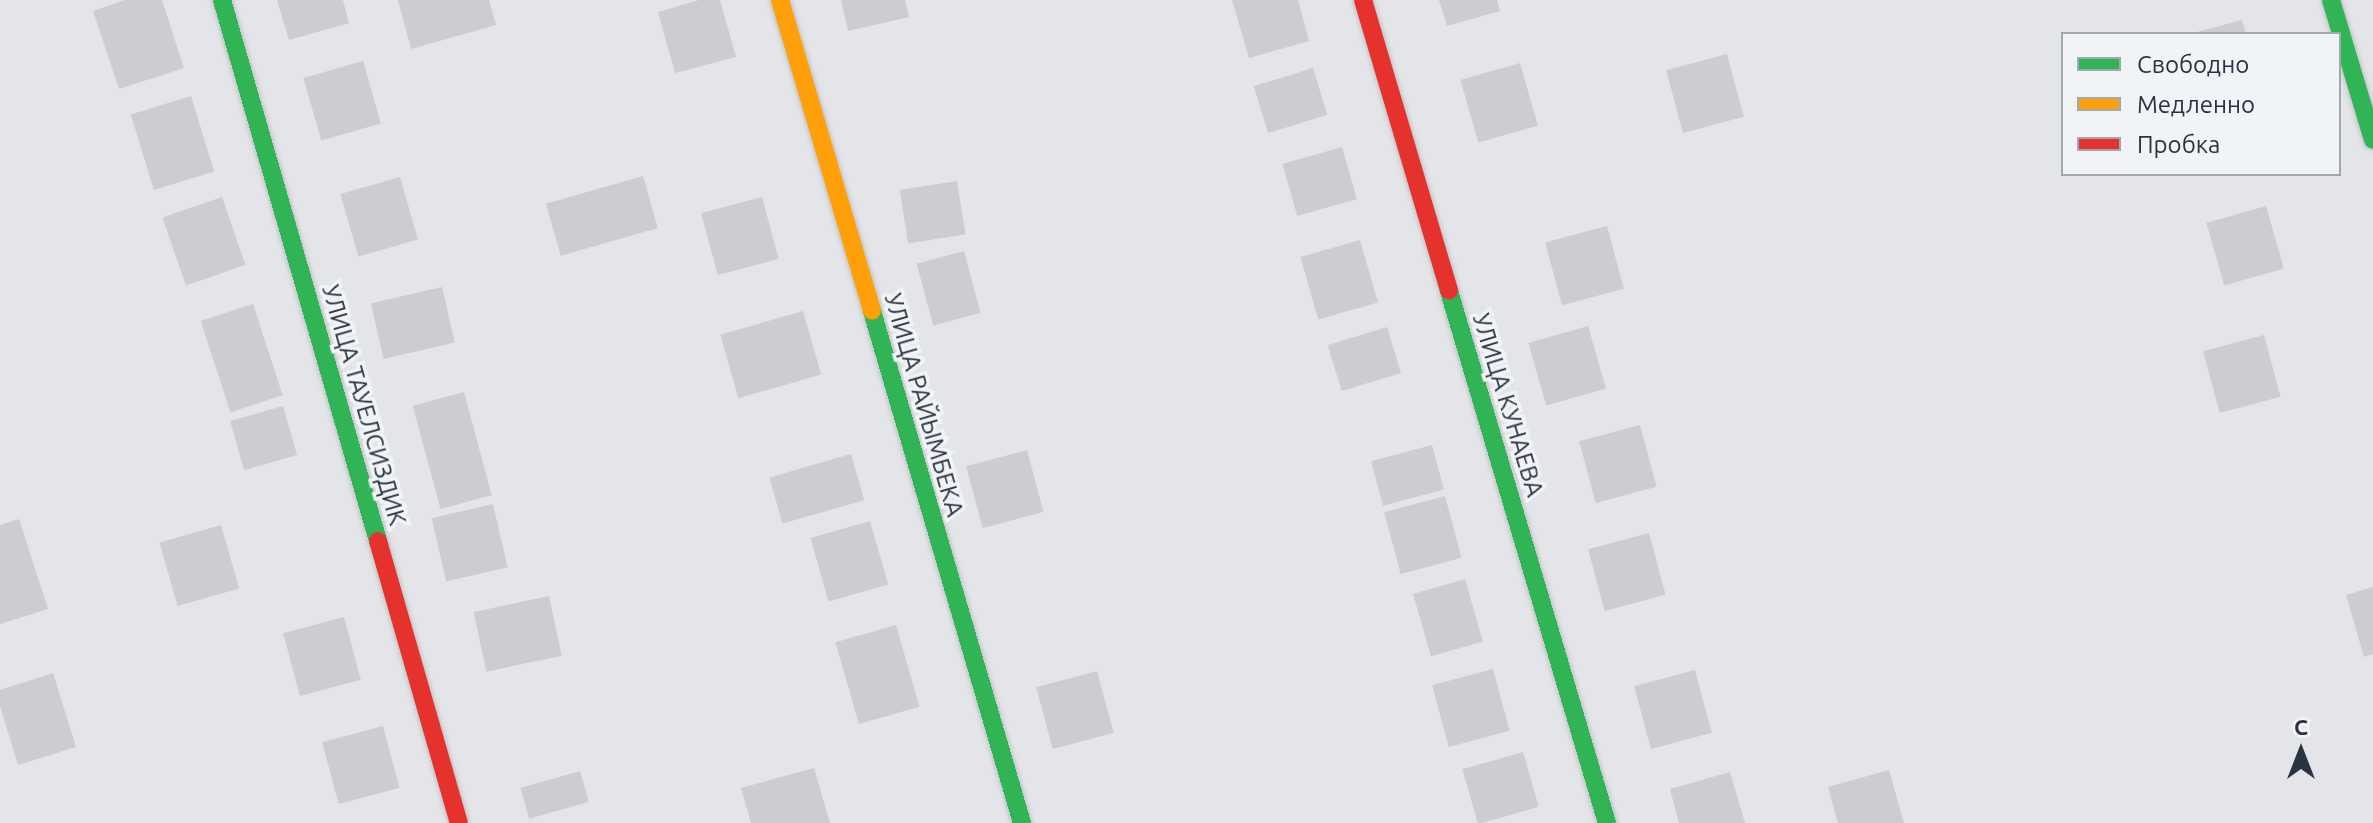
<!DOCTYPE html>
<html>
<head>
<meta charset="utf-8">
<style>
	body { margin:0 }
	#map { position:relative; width:2373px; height:823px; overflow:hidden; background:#e3e5e8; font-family:Ubuntu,sans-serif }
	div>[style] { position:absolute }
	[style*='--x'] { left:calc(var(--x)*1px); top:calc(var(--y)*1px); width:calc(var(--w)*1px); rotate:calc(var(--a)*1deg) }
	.building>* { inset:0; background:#cbcdd0; transform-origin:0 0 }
	.roads { filter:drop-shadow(0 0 2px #c1c3c6) drop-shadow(0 0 2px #c1c3c6) }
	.fast>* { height:18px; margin:-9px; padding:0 9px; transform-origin:9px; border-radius:9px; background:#30b455 }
	.slow>* { height:18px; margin:-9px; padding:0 9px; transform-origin:9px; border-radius:9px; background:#ff9f0a }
	.jam>* { height:18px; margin:-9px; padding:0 9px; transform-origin:9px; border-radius:9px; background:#e5322d }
	span { translate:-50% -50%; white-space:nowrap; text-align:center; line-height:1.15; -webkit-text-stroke:7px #f1f4f7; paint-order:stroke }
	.street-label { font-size:24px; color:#2a3341 }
	.legend { position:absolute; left:2061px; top:32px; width:280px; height:144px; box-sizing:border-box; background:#f1f4f7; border:2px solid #a1a7ae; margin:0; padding:10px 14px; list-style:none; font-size:24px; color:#2a3341 }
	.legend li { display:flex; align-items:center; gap:16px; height:40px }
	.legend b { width:40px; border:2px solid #a1a7ae }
	.north { position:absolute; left:2261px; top:711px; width:80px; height:80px; -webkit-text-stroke:6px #f1f4f7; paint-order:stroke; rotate:0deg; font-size:22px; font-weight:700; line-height:32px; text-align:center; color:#2a3341 }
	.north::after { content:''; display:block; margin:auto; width:28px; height:36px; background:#2a3341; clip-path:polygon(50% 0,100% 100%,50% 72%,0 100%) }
</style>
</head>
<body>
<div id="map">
	<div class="building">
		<div style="clip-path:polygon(125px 0,162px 0,184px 68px,119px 89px,93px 11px)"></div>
		<div style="clip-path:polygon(277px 0,343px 0,349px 23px,289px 40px)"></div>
		<div style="clip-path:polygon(398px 0,489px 0,496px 25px,411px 49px)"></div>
		<div style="clip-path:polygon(699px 0,720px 0,736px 57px,675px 73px,658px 12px)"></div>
		<div style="clip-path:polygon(841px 0,905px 0,909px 17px,848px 31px)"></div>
		<div style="clip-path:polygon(1232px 0,1298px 0,1309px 41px,1249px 58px)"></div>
		<div style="clip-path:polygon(1439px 0,1497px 0,1500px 11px,1447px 26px)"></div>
		<div style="clip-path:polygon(2242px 20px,2246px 34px,2194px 34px,2193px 33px)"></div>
		<div style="left:1727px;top:54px;width:65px;height:63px;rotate:75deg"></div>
		<div style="left:363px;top:61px;width:65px;height:62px;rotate:74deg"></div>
		<div style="left:1520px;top:63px;width:65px;height:62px;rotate:74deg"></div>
		<div style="left:1313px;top:68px;width:49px;height:62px;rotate:73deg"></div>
		<div style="left:191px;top:96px;width:79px;height:63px;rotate:73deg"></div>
		<div style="left:1342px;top:147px;width:54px;height:62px;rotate:74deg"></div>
		<div style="left:643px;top:176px;width:54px;height:101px;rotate:74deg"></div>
		<div style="left:400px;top:177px;width:65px;height:62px;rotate:74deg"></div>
		<div style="left:957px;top:181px;width:54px;height:58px;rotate:81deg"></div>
		<div style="left:222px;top:197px;width:72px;height:63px;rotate:71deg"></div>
		<div style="left:762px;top:197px;width:64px;height:63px;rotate:75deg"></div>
		<div style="left:2266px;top:206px;width:65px;height:62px;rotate:74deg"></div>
		<div style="left:1607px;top:226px;width:65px;height:64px;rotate:75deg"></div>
		<div style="left:1360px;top:240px;width:65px;height:62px;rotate:74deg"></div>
		<div style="left:964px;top:251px;width:64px;height:49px;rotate:75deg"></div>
		<div style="left:442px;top:287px;width:57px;height:73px;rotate:77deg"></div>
		<div style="left:253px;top:304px;width:96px;height:55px;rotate:72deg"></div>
		<div style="left:803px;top:311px;width:66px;height:86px;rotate:74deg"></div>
		<div style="left:1588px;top:326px;width:65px;height:62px;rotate:74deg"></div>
		<div style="left:1387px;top:327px;width:48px;height:62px;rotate:73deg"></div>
		<div style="left:2264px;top:335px;width:64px;height:63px;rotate:75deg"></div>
		<div style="left:464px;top:392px;width:107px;height:53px;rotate:75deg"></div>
		<div style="left:283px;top:406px;width:51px;height:55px;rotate:74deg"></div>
		<div style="left:1640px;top:425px;width:64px;height:63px;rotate:75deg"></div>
		<div style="left:1432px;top:445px;width:46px;height:63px;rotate:75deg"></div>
		<div style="left:1027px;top:450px;width:64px;height:63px;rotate:75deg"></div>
		<div style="left:851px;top:454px;width:48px;height:85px;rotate:74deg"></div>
		<div style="left:1445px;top:496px;width:64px;height:63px;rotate:75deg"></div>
		<div style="left:493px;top:504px;width:65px;height:63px;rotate:77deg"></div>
		<div style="clip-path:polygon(19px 519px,48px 609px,0 624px,0 525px)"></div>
		<div style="left:870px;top:521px;width:66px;height:62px;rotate:74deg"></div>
		<div style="left:221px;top:525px;width:66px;height:64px;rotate:74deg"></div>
		<div style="left:1649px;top:533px;width:64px;height:63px;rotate:75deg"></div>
		<div style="left:1465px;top:579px;width:65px;height:54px;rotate:74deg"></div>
		<div style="clip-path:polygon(2373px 587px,2373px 654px,2364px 657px,2346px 595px)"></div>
		<div style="left:549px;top:596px;width:61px;height:77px;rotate:78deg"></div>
		<div style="left:344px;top:617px;width:65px;height:63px;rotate:75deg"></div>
		<div style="left:896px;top:625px;width:85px;height:63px;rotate:74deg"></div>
		<div style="left:1493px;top:669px;width:64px;height:63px;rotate:75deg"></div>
		<div style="left:1695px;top:670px;width:65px;height:63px;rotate:75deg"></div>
		<div style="left:1097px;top:671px;width:64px;height:63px;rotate:75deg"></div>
		<div style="clip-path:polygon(53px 673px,76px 747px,18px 765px,0 706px,0 690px)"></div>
		<div style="left:383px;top:726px;width:64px;height:63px;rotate:75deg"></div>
		<div style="left:1523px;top:752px;width:57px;height:63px;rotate:74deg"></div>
		<div style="clip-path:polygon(814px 768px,830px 823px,751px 823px,741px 788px)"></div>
		<div style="clip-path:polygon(1889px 770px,1904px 823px,1838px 823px,1828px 787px)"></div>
		<div style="left:580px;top:771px;width:32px;height:62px;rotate:74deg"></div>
		<div style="clip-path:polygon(1730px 772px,1745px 823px,1679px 823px,1670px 789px)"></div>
	</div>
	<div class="roads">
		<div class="fast">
			<div style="--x:222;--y:0;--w:563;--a:73.91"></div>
			<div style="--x:2331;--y:0;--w:146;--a:73.3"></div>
			<div style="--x:1449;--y:291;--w:555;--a:73.46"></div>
			<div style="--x:872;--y:311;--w:534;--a:73.67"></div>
		</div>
		<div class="slow">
			<div style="--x:780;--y:0;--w:324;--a:73.5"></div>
		</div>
		<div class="jam">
			<div style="--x:1363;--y:0;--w:303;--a:73.5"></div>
			<div style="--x:378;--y:541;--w:293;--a:74"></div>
		</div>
	</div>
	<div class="street-label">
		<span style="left:364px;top:405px;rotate:74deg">УЛИЦА ТАУЕЛСИЗДИК</span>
		<span style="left:924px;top:405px;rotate:74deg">УЛИЦА РАЙЫМБЕКА</span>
		<span style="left:1508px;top:405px;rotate:73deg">УЛИЦА КУНАЕВА</span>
	</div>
	<ul class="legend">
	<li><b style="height:10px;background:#30b455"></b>Свободно</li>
	<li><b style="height:10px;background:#ff9f0a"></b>Медленно</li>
	<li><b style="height:10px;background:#e5322d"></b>Пробка</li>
	</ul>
	<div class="north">С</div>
</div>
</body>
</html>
